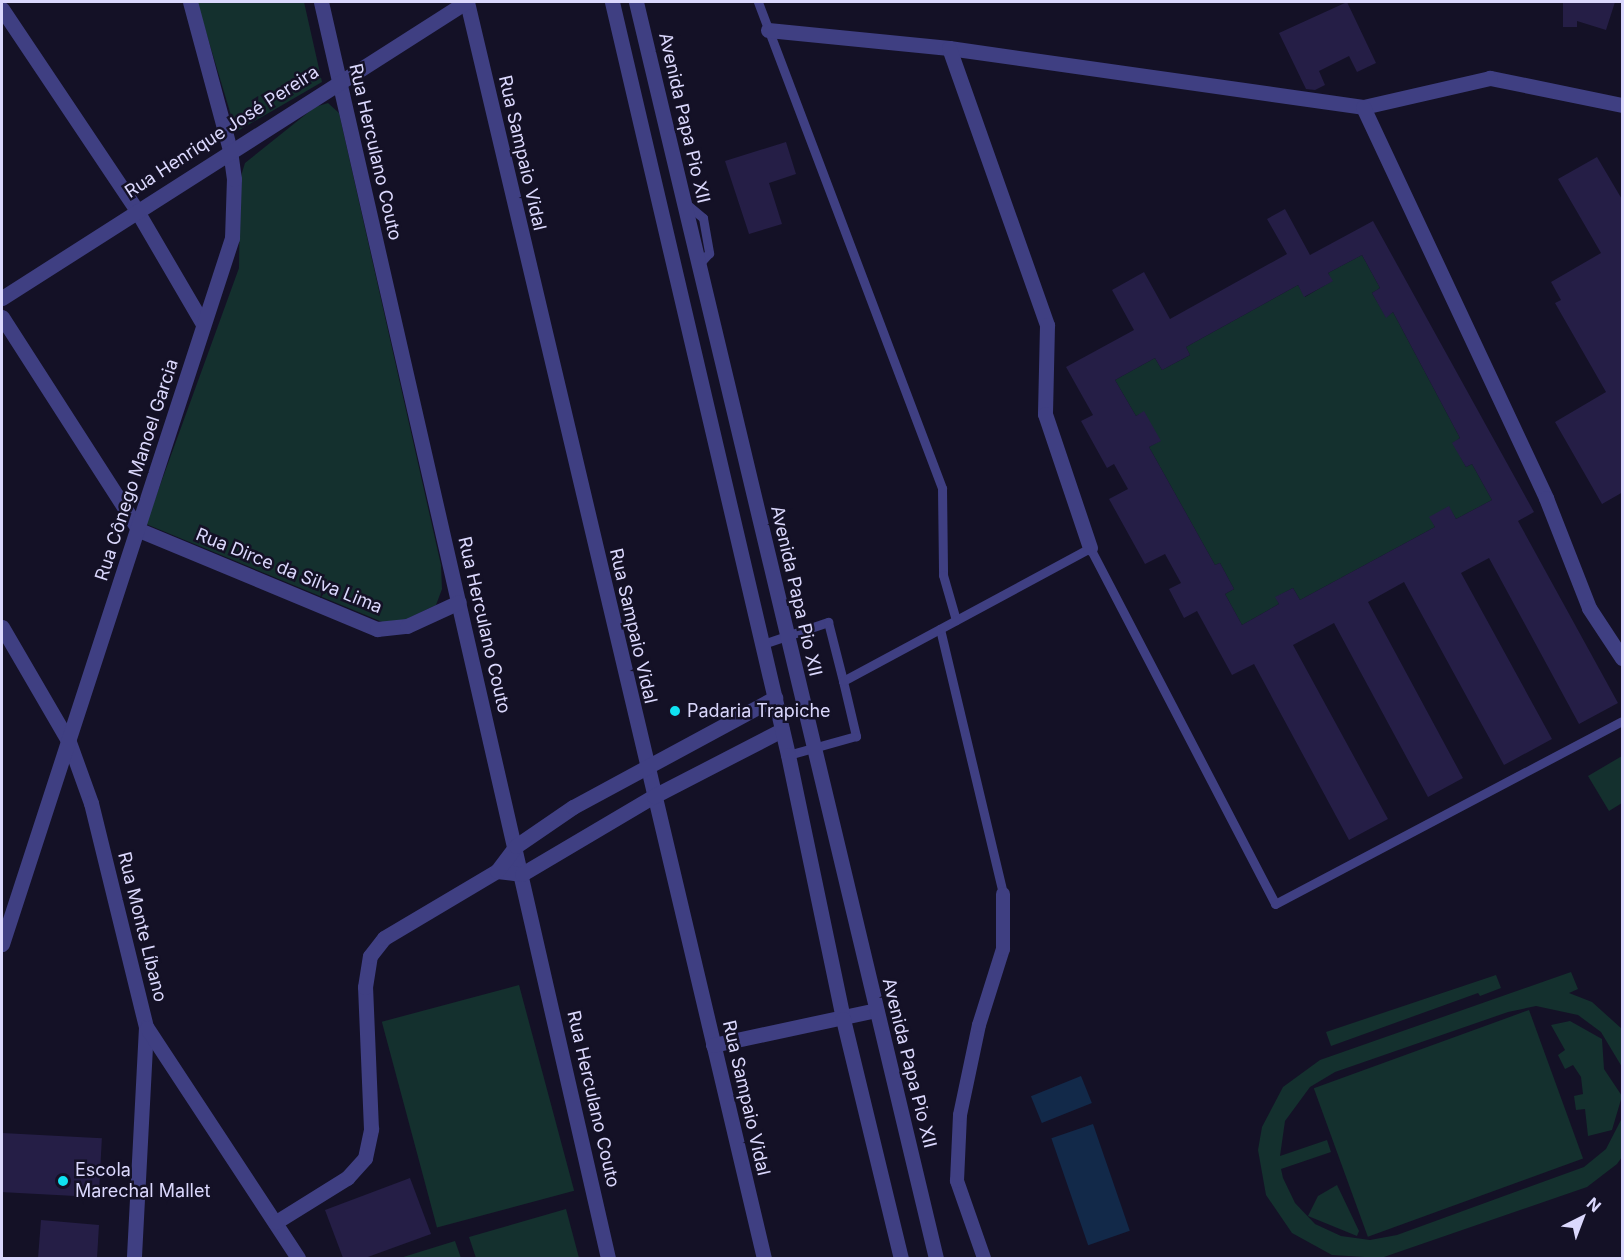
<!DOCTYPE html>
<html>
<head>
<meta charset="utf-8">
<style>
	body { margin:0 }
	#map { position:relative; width:1624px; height:1260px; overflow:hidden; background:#141126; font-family:Inter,sans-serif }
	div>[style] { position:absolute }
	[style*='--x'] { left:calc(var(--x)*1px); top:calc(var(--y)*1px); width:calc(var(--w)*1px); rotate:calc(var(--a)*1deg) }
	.green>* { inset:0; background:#14302e; transform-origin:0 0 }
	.water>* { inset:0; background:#122949; transform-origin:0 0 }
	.building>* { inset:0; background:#251e46; transform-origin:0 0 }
	.service>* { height:9px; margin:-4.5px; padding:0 4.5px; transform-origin:4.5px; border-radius:4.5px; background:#3f3f82 }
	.pedestrian>* { height:14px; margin:-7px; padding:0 7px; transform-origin:7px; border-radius:7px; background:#3f3f82 }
	.minor>* { height:15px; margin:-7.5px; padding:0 7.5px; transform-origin:7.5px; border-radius:7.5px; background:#3f3f82 }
	.tertiary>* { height:15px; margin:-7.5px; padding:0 7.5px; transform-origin:7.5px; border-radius:7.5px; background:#3f3f82 }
	.dots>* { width:16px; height:16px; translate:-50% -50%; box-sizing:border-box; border:3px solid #141126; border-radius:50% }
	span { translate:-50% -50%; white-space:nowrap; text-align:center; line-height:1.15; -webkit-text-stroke:5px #141126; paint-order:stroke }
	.street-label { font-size:18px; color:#dbd8fd }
	.poi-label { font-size:18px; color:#dbd8fd }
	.left { translate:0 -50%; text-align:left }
	.frame { position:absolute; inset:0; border:3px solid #dbd8fd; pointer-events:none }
	.north { position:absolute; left:1552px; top:1188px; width:60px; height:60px; -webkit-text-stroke:4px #141126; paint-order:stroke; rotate:42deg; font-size:16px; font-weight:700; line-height:24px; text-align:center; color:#dbd8fd }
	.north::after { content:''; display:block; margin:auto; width:21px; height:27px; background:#dbd8fd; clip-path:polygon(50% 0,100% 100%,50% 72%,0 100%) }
</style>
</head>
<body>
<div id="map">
	<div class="green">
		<div style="clip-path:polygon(197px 2px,304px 2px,322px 82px,236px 132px)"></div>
		<div style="clip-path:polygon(328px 103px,339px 113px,441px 565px,442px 589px,436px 605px,392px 626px,146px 524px,239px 268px,240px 179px,245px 163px,315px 107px)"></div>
		<div style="clip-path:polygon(1362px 255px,1380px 288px,1372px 293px,1386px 317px,1393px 312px,1460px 438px,1453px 443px,1466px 467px,1472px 464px,1492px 500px,1456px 519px,1449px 507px,1430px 517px,1435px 527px,1300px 600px,1293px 588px,1276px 597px,1279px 604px,1242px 625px,1225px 594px,1234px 589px,1220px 563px,1215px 565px,1149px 447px,1160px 441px,1144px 412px,1136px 416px,1115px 380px,1155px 358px,1162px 370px,1190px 355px,1186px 347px,1298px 285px,1305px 297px,1332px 281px,1328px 273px)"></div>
		<div style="clip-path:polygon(1622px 756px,1622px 803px,1609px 811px,1588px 776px)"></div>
		<div style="clip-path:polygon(1571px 972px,1578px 989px,1569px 993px,1592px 1002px,1622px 1029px,1622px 1067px,1601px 1032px,1578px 1015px,1536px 1006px,1508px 1012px,1335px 1072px,1310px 1087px,1285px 1121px,1280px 1156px,1327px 1140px,1331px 1152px,1281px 1169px,1283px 1178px,1295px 1203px,1315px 1224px,1341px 1236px,1370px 1240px,1397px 1235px,1584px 1167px,1606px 1149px,1622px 1118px,1622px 1157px,1617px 1164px,1587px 1187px,1381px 1258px,1332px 1255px,1292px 1233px,1266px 1195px,1258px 1150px,1262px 1127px,1283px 1087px,1320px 1060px)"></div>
		<div style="clip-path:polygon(1496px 975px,1501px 988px,1480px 996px,1478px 993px,1331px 1046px,1326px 1032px)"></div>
		<div style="left:519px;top:985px;width:213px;height:142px;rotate:75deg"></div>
		<div style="left:1529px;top:1010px;width:158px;height:229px;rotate:70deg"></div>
		<div style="clip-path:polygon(1570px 1021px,1602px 1039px,1604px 1069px,1622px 1096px,1612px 1130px,1588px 1136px,1585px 1109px,1576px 1110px,1574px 1096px,1583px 1094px,1581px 1077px,1573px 1065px,1565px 1069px,1558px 1055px,1565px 1050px,1551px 1025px)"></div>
		<div style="clip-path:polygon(1337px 1185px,1359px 1231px,1357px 1236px,1308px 1216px,1318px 1196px)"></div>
		<div style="clip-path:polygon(566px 1209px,579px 1258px,476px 1258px,469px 1237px)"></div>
		<div style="clip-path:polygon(455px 1241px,461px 1258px,400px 1258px)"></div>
	</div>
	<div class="water">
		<div style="left:1081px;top:1076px;width:29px;height:54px;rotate:68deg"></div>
		<div style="left:1093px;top:1124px;width:113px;height:44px;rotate:71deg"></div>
	</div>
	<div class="building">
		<div style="clip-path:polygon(1347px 2px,1376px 63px,1357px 72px,1349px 56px,1319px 71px,1325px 85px,1315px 90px,1306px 89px,1279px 33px)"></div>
		<div style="clip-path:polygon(1563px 2px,1615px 2px,1606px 30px,1577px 21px,1577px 27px,1563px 27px)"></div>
		<div style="clip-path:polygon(786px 142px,796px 174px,769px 183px,782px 224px,749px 234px,725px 161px)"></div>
		<div style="clip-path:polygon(1597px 157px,1623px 201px,1623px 492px,1602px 504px,1555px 422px,1606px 392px,1555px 303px,1561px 300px,1551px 282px,1601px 253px,1558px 179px)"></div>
		<div style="clip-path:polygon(evenodd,1285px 209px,1310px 255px,1373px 221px,1534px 512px,1518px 521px,1618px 703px,1579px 724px,1489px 558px,1461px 573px,1552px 739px,1504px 765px,1404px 582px,1368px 602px,1463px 778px,1428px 797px,1334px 623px,1293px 645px,1388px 819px,1349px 840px,1254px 664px,1232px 675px,1197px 611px,1184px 618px,1169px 589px,1181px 583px,1165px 554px,1145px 564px,1109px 499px,1128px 489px,1114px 464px,1107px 468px,1081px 421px,1093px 415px,1066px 367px,1134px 330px,1112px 290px,1144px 272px,1170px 319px,1287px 254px,1267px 219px,1285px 209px,1362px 255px,1380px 288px,1372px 293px,1386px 318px,1393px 312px,1460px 438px,1452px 443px,1466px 467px,1472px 464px,1492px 500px,1456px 519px,1449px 506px,1429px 517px,1435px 527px,1300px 600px,1293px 588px,1275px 597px,1279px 604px,1242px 625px,1225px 594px,1234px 589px,1220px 563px,1215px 565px,1149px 447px,1161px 441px,1144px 411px,1136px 416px,1115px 380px,1155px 358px,1162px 370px,1190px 355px,1186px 347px,1298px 285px,1304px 297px,1333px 281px,1328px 273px,1362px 255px)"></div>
		<div style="left:2px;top:1133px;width:100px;height:59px;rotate:3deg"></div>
		<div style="clip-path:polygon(410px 1178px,431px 1234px,365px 1258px,343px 1258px,325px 1210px)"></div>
		<div style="clip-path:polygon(41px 1220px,99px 1225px,97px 1258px,38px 1258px)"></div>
	</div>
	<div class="service">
		<div style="--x:758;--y:2;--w:520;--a:69.26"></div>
		<div style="--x:942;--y:488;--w:87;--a:89.3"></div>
		<div style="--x:943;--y:575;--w:47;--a:73.9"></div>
		<div style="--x:684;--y:202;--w:25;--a:40"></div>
		<div style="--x:703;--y:218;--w:36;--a:80"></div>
		<div style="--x:709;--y:253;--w:15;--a:132"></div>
		<div style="--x:940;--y:629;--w:272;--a:76.6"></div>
		<div style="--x:763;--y:644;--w:69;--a:-18.7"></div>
		<div style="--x:828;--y:622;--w:61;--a:75.7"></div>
		<div style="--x:843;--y:681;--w:57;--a:76.7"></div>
		<div style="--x:856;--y:736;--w:71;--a:164.4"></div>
		<div style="--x:843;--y:681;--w:281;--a:-28.3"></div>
		<div style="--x:1090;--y:548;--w:401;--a:62.5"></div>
		<div style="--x:1275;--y:904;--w:392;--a:-27.8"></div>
	</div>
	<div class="pedestrian">
		<div style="--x:984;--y:1258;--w:82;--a:-109.3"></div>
		<div style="--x:957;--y:1181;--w:66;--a:-87.4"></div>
		<div style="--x:960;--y:1115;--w:92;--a:-78.1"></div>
		<div style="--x:979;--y:1025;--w:80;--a:-72.5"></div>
		<div style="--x:1003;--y:949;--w:55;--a:-90"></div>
	</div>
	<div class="minor">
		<div style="--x:321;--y:2;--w:1288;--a:77.13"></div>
		<div style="--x:467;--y:2;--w:1291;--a:76.7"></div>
		<div style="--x:2;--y:9;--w:243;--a:56.2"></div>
		<div style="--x:137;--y:211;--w:131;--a:59.7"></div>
		<div style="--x:768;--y:30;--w:182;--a:5.7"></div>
		<div style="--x:949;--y:48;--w:418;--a:8.1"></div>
		<div style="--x:949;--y:48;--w:294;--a:70.5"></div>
		<div style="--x:1047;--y:325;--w:89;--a:91.3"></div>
		<div style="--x:1045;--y:414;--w:141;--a:71.4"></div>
		<div style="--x:1622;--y:105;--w:135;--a:-168.4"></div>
		<div style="--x:1490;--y:78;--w:130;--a:167.1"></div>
		<div style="--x:1363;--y:107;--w:432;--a:64.9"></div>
		<div style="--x:1546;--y:498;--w:118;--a:68.6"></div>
		<div style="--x:1589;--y:608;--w:60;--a:56.6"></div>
		<div style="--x:2;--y:317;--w:253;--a:57.3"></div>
		<div style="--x:139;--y:530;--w:258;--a:22.6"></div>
		<div style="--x:377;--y:629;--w:30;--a:-6"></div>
		<div style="--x:407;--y:626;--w:57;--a:-24.8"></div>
		<div style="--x:2;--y:627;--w:133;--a:59.8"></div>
		<div style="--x:69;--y:742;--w:65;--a:70.2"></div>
		<div style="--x:91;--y:803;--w:231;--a:76.2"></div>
		<div style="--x:146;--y:1027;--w:231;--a:93"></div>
		<div style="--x:497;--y:871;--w:25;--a:7"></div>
		<div style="--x:522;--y:874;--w:153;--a:-30.6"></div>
		<div style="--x:654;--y:796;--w:144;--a:-27.3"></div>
		<div style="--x:2;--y:944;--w:743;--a:-71.96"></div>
		<div style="--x:232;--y:238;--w:59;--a:-88.1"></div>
		<div style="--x:234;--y:179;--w:29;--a:-98"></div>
		<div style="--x:230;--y:150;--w:153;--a:-105.1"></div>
		<div style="--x:147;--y:1028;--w:275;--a:56.7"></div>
		<div style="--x:713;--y:1045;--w:167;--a:-12.1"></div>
		<div style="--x:276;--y:1222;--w:84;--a:-31.8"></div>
		<div style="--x:347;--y:1178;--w:27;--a:-48"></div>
		<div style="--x:365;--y:1158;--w:30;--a:-78"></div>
		<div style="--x:371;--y:1129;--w:142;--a:-92.4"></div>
		<div style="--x:365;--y:987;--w:31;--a:-81"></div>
		<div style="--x:370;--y:956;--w:23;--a:-52"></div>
		<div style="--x:384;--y:938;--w:131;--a:-30.7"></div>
		<div style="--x:497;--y:871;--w:31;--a:-53"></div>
		<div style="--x:516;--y:846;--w:69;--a:-34.4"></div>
		<div style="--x:573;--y:807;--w:230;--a:-28.4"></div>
	</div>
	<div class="tertiary">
		<div style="--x:612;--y:2;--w:773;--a:76.84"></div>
		<div style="--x:788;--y:755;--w:270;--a:78.2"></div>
		<div style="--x:843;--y:1019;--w:246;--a:76.4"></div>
		<div style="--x:636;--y:2;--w:1291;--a:76.57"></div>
		<div style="--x:2;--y:298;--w:550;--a:-32.54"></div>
	</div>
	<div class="dots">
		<div style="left:675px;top:711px;background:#10e2f1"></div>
		<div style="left:63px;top:1181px;background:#10e2f1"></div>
	</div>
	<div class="street-label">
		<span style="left:684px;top:118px;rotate:77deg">Avenida Papa Pio XII</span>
		<span style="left:222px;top:132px;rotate:-33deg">Rua Henrique José Pereira</span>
		<span style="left:375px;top:152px;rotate:77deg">Rua Herculano Couto</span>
		<span style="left:522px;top:153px;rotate:77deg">Rua Sampaio Vidal</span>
		<span style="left:137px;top:470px;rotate:-72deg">Rua Cônego Manoel Garcia</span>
		<span style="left:289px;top:571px;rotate:22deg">Rua Dirce da Silva Lima</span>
		<span style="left:796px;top:591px;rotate:77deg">Avenida Papa Pio XII</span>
		<span style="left:484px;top:625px;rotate:77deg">Rua Herculano Couto</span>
		<span style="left:633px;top:626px;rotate:77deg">Rua Sampaio Vidal</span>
		<span style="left:142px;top:927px;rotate:76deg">Rua Monte Líbano</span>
		<span style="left:909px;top:1063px;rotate:76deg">Avenida Papa Pio XII</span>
		<span style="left:746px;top:1098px;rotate:77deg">Rua Sampaio Vidal</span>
		<span style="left:593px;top:1099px;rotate:77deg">Rua Herculano Couto</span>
	</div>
	<div class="poi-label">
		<span class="left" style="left:687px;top:711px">Padaria Trapiche</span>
		<span class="left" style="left:75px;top:1181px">Escola<br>Marechal Mallet</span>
	</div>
	<div class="frame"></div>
	<div class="north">N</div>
</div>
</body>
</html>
